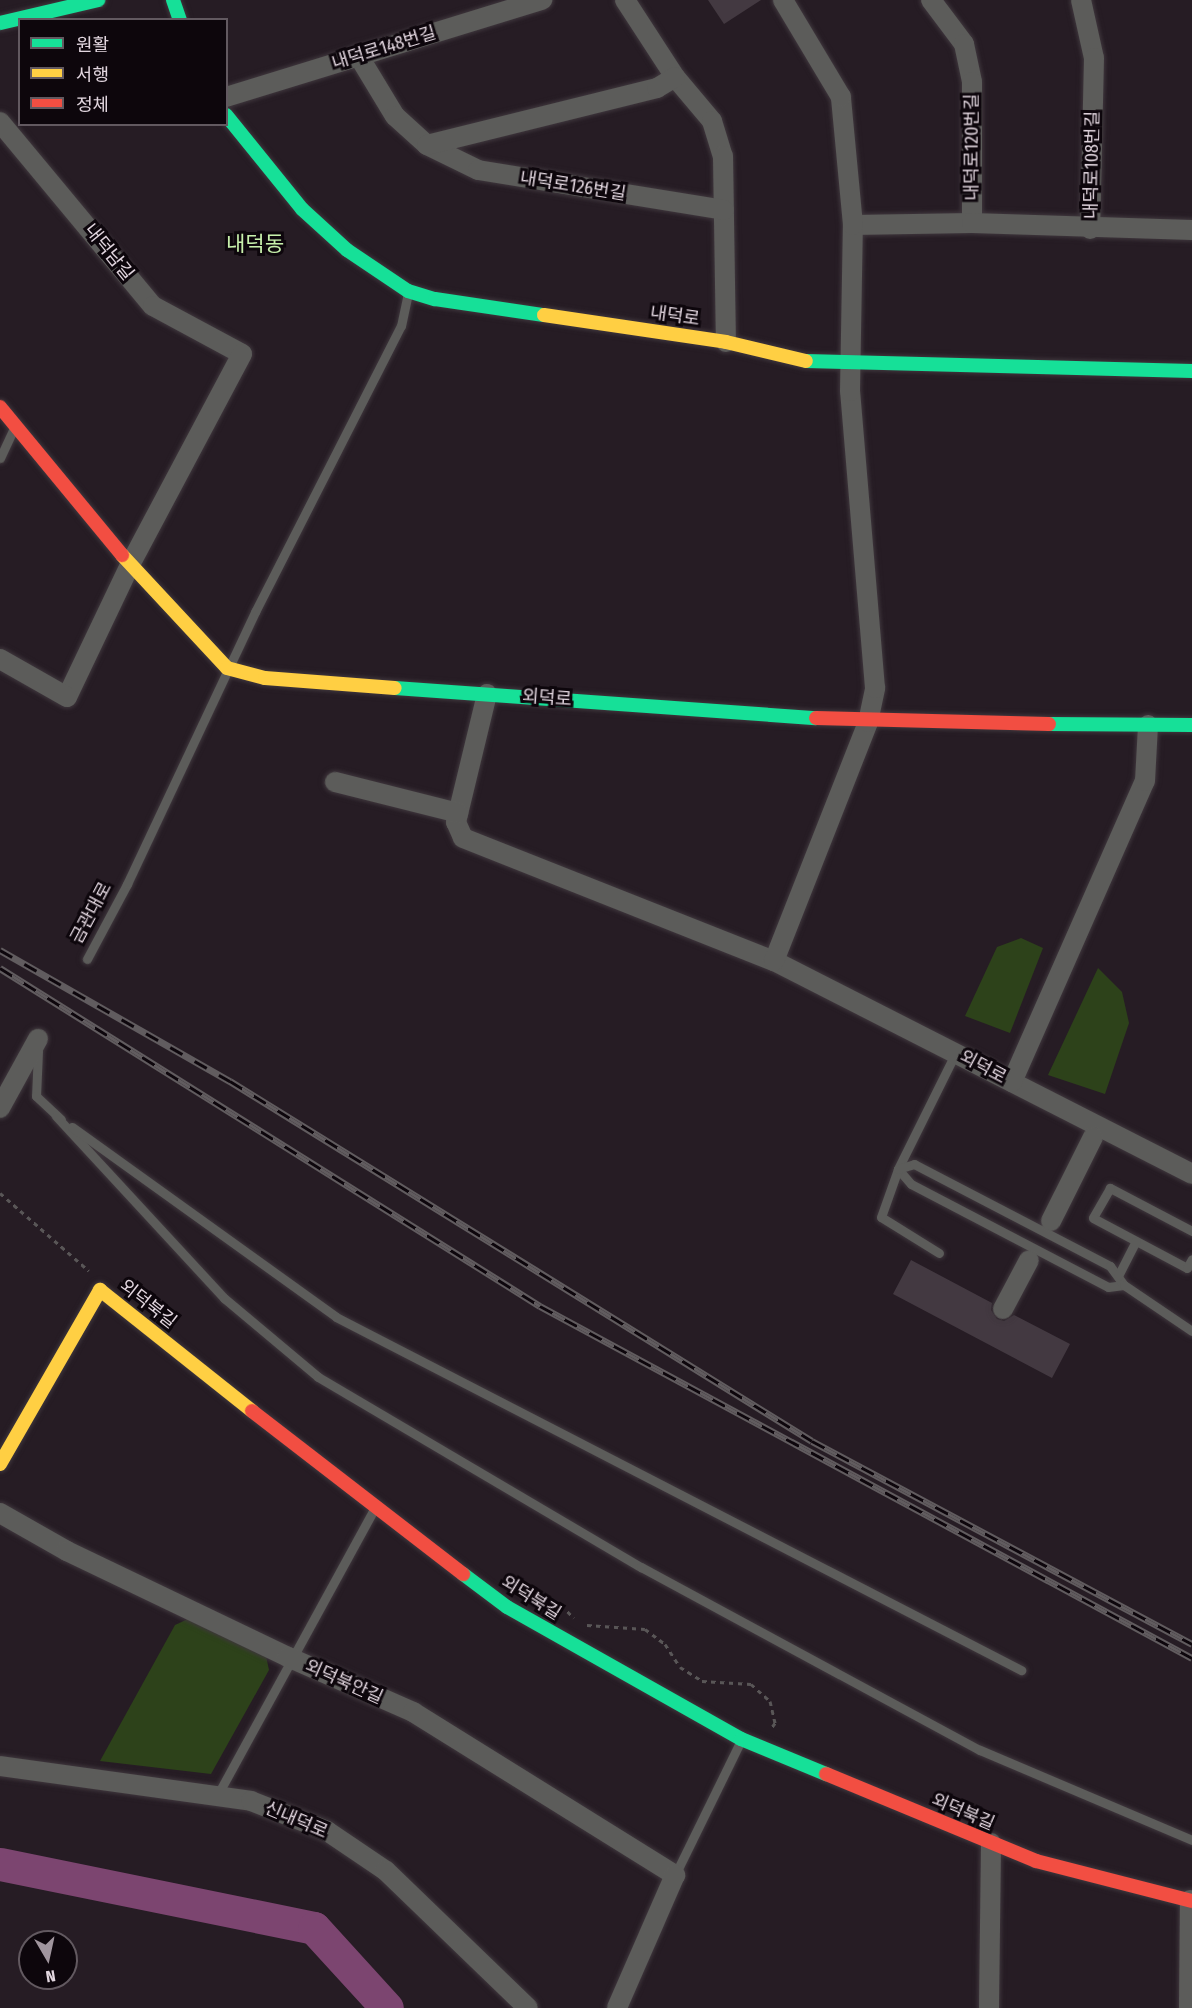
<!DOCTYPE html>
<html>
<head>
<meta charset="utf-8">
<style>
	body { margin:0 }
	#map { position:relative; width:1192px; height:2008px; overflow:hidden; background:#261c24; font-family:"Fira Sans Condensed","Noto Sans KR",sans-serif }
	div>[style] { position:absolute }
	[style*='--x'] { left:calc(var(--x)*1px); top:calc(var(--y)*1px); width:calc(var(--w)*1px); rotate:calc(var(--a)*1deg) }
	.green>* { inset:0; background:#2d421a }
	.river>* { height:33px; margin:-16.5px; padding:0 16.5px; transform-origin:16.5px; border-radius:16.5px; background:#7c4570 }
	.building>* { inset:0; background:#433941 }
	.path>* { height:3px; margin-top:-1.5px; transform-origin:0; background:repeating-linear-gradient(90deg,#595657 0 4.5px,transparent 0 9px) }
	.roads { filter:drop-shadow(0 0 2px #3f373d) drop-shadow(0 0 2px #3f373d) }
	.lane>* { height:9px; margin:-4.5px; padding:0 4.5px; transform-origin:4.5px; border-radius:4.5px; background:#5c5c5a }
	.street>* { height:20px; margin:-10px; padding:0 10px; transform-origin:10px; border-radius:10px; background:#5c5c5a }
	.fast>* { height:14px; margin:-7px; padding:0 7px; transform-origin:7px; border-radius:7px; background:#16e098 }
	.slow>* { height:14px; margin:-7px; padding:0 7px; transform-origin:7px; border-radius:7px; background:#ffcf43 }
	.jam>* { height:14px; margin:-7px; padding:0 7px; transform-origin:7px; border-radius:7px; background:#f24e42 }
	.rail>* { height:7px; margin-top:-3.5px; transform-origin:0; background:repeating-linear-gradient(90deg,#0d060c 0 14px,#615c5f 0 28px); box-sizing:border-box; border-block:2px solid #615c5f }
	span { translate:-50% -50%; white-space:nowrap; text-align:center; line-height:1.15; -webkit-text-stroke:6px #0d060c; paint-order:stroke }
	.street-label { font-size:18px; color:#e2d6df }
	.quarter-label { font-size:21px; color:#c8f1ac }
	.legend { position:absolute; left:18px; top:18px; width:210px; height:108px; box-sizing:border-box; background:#0d060c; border:2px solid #625960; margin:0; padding:8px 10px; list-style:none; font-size:18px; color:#e2d6df }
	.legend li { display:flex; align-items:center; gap:12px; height:30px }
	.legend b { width:30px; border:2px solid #625960 }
	.north { position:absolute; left:18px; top:1930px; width:60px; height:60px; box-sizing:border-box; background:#0d060c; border:2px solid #625960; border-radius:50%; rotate:171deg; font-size:16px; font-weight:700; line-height:24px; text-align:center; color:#e2d6df }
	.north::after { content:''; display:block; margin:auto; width:21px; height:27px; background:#a0959e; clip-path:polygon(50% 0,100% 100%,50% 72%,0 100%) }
</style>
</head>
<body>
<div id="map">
	<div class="green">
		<div style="clip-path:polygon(1021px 938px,1043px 948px,1010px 1033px,965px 1016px,997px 947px)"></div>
		<div style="clip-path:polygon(1098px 968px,1122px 992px,1129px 1023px,1105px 1094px,1048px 1075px)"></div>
		<div style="clip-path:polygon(190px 1618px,266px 1656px,269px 1670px,211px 1774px,100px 1761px,175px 1625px)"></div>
	</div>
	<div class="river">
		<div style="--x:0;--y:1864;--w:320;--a:11.5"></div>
		<div style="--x:314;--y:1928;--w:108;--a:47.6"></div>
	</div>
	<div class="building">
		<div style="clip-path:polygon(708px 0,761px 0,724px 24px)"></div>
		<div style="clip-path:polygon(911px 1260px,992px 1303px,991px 1310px,997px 1319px,1004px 1321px,1014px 1315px,1070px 1344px,1052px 1378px,893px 1294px)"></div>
	</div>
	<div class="path">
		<div style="--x:0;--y:1193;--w:118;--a:41.2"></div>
		<div style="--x:547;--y:1601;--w:15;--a:16"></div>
		<div style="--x:561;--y:1605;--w:18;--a:45"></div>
		<div style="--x:587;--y:1625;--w:58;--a:3.9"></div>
		<div style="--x:645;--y:1629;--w:25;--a:37"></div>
		<div style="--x:665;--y:1644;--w:27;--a:57"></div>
		<div style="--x:680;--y:1667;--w:26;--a:32"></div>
		<div style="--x:702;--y:1681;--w:49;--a:3.5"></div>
		<div style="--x:751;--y:1684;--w:25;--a:42"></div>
		<div style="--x:770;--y:1701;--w:23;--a:77"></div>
		<div style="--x:775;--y:1723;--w:5;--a:127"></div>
	</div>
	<div class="roads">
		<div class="lane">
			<div style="--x:0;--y:458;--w:31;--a:-65"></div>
			<div style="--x:87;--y:959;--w:85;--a:-61.9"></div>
			<div style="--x:127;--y:884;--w:301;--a:-64.8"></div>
			<div style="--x:255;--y:612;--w:321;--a:-63"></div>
			<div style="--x:401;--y:326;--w:34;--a:-78"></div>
			<div style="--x:38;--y:1051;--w:45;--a:92.5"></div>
			<div style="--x:36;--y:1096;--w:34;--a:43"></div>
			<div style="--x:956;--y:1052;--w:131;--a:116.4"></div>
			<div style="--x:898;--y:1169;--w:20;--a:49"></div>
			<div style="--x:911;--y:1184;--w:222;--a:27.6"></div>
			<div style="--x:1108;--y:1287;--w:16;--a:-7"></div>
			<div style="--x:56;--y:1116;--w:248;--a:47.3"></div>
			<div style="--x:224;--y:1298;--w:123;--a:40"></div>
			<div style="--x:318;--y:1377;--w:375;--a:30.5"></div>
			<div style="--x:641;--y:1567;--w:385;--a:28.4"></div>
			<div style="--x:980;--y:1750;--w:230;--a:23"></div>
			<div style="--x:72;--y:1127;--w:325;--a:35.7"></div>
			<div style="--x:336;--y:1317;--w:771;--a:27.26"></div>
			<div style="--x:1192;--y:1231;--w:93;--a:-152.3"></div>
			<div style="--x:1110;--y:1188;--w:34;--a:120"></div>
			<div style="--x:1093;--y:1218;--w:106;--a:28"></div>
			<div style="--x:1187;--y:1268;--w:10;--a:-61"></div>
			<div style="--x:939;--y:1253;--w:68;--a:-148.2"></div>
			<div style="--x:881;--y:1217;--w:51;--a:-70.5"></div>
			<div style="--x:898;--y:1169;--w:17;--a:-17"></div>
			<div style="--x:914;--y:1164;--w:221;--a:27.5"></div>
			<div style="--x:1110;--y:1266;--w:24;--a:54"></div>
			<div style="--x:1124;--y:1285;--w:82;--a:34.1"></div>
			<div style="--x:1118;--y:1276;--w:39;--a:-63"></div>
			<div style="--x:217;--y:1796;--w:325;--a:-61.3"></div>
			<div style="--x:675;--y:1875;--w:150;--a:-63.9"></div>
		</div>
		<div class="street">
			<div style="--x:625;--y:0;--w:92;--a:57"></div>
			<div style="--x:675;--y:77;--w:57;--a:49.9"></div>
			<div style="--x:712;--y:121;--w:37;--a:73"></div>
			<div style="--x:723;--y:156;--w:186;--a:89.1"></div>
			<div style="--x:931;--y:0;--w:55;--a:53.1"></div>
			<div style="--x:964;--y:44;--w:39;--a:78"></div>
			<div style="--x:972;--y:82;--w:141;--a:90"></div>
			<div style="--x:1081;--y:0;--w:59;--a:77.4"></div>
			<div style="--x:1094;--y:58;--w:171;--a:91.3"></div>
			<div style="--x:358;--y:55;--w:71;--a:58.8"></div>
			<div style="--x:395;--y:116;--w:43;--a:42.2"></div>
			<div style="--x:427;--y:145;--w:57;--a:26.1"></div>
			<div style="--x:478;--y:170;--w:249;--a:9.2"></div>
			<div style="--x:226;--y:97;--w:331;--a:-17.1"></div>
			<div style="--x:0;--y:122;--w:239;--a:50.3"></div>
			<div style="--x:153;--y:306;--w:101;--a:28.3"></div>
			<div style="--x:242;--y:354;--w:239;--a:118"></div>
			<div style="--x:130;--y:565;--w:146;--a:115.5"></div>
			<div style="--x:67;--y:697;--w:77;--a:-150.4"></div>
			<div style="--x:427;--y:145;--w:237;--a:-13.9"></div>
			<div style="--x:657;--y:88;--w:21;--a:-31"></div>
			<div style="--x:853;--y:225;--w:119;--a:-1"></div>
			<div style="--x:972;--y:223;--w:220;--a:1.8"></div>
			<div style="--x:487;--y:694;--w:132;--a:103.6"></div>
			<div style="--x:456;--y:822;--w:17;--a:66"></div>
			<div style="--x:463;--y:838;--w:334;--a:21.6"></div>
			<div style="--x:774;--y:961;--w:469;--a:27"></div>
			<div style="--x:335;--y:782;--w:127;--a:14.1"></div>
			<div style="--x:774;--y:961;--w:257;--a:-68.5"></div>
			<div style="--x:868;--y:722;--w:35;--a:-78"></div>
			<div style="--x:875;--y:688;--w:298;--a:-94.8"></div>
			<div style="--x:850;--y:391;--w:166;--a:-89"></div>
			<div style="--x:853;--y:225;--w:129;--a:-95.4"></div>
			<div style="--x:841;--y:97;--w:113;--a:-120.9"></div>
			<div style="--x:1012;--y:1082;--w:329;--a:-66.2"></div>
			<div style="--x:1145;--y:781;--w:56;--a:-86.9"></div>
			<div style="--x:0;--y:1108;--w:79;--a:-61.2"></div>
			<div style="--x:1051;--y:1221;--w:94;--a:-63.4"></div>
			<div style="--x:1003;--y:1309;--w:55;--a:-62"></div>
			<div style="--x:0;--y:1513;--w:77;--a:29.6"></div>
			<div style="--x:67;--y:1551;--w:245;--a:25.6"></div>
			<div style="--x:288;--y:1657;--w:137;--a:23.7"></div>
			<div style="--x:413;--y:1712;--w:309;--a:31.9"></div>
			<div style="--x:675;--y:1875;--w:145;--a:113.6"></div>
			<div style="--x:0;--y:1766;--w:253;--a:7.9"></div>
			<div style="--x:251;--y:1801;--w:82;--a:21.5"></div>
			<div style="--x:327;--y:1831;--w:71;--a:34.1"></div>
			<div style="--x:386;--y:1871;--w:197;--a:44"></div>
			<div style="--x:989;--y:2008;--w:165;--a:-89.3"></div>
			<div style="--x:1189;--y:2008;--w:108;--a:-89.5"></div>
		</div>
		<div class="fast">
			<div style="--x:173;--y:0;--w:21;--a:71"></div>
			<div style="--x:0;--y:23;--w:101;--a:-13.2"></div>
			<div style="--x:226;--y:115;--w:121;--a:51"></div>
			<div style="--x:302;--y:209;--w:61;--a:42.3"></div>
			<div style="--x:347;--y:250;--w:73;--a:33.9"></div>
			<div style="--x:408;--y:291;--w:28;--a:17"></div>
			<div style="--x:435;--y:299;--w:110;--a:8.4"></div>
			<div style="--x:806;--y:361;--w:386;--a:1.5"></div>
			<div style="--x:395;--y:688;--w:422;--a:4.1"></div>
			<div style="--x:1049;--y:724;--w:143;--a:0.4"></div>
			<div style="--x:463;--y:1574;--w:55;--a:36.9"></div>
			<div style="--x:507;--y:1607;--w:269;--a:29.4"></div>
			<div style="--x:741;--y:1739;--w:92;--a:22.4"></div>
		</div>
		<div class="slow">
			<div style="--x:544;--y:315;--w:184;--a:8.4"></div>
			<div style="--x:726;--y:342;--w:82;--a:13.4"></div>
			<div style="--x:122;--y:555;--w:154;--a:47.1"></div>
			<div style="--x:227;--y:668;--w:39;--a:15"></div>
			<div style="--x:265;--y:678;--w:130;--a:4.4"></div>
			<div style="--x:0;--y:1464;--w:201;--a:-60.1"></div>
			<div style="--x:100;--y:1290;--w:194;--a:38.5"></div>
		</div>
		<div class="jam">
			<div style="--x:0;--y:407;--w:192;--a:50.5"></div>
			<div style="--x:816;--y:718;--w:233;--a:1.5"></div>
			<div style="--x:252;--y:1411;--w:267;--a:37.7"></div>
			<div style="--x:826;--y:1774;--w:227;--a:22.5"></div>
			<div style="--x:1036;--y:1861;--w:161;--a:14.4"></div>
		</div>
	</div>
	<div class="rail">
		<div style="--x:0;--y:950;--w:265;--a:29.7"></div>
		<div style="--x:230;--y:1081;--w:684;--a:31.74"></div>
		<div style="--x:812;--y:1441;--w:431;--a:28.1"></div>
		<div style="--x:0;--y:968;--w:637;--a:32.04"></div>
		<div style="--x:540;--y:1306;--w:741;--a:28.36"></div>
	</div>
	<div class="street-label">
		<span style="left:384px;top:48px;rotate:-17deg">내덕로148번길</span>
		<span style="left:972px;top:147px;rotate:-90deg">내덕로120번길</span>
		<span style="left:1092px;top:165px;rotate:-89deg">내덕로108번길</span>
		<span style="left:573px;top:186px;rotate:9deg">내덕로126번길</span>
		<span style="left:109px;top:252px;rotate:51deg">내덕남길</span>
		<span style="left:675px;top:316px;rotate:8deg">내덕로</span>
		<span style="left:547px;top:698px;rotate:4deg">외덕로</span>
		<span style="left:91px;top:913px;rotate:-62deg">금관대로</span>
		<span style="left:983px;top:1067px;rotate:28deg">외덕로</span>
		<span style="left:148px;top:1304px;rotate:38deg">외덕북길</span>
		<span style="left:531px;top:1598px;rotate:32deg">외덕북길</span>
		<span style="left:344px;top:1682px;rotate:24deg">외덕북안길</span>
		<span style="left:963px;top:1812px;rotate:23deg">외덕북길</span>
		<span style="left:296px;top:1820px;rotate:23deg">신내덕로</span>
	</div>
	<div class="quarter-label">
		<span style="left:255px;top:244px">내덕동</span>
	</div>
	<ul class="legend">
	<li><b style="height:8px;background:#16e098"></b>원활</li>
	<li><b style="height:8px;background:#ffcf43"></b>서행</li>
	<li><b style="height:8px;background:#f24e42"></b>정체</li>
	</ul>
	<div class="north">N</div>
</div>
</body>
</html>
